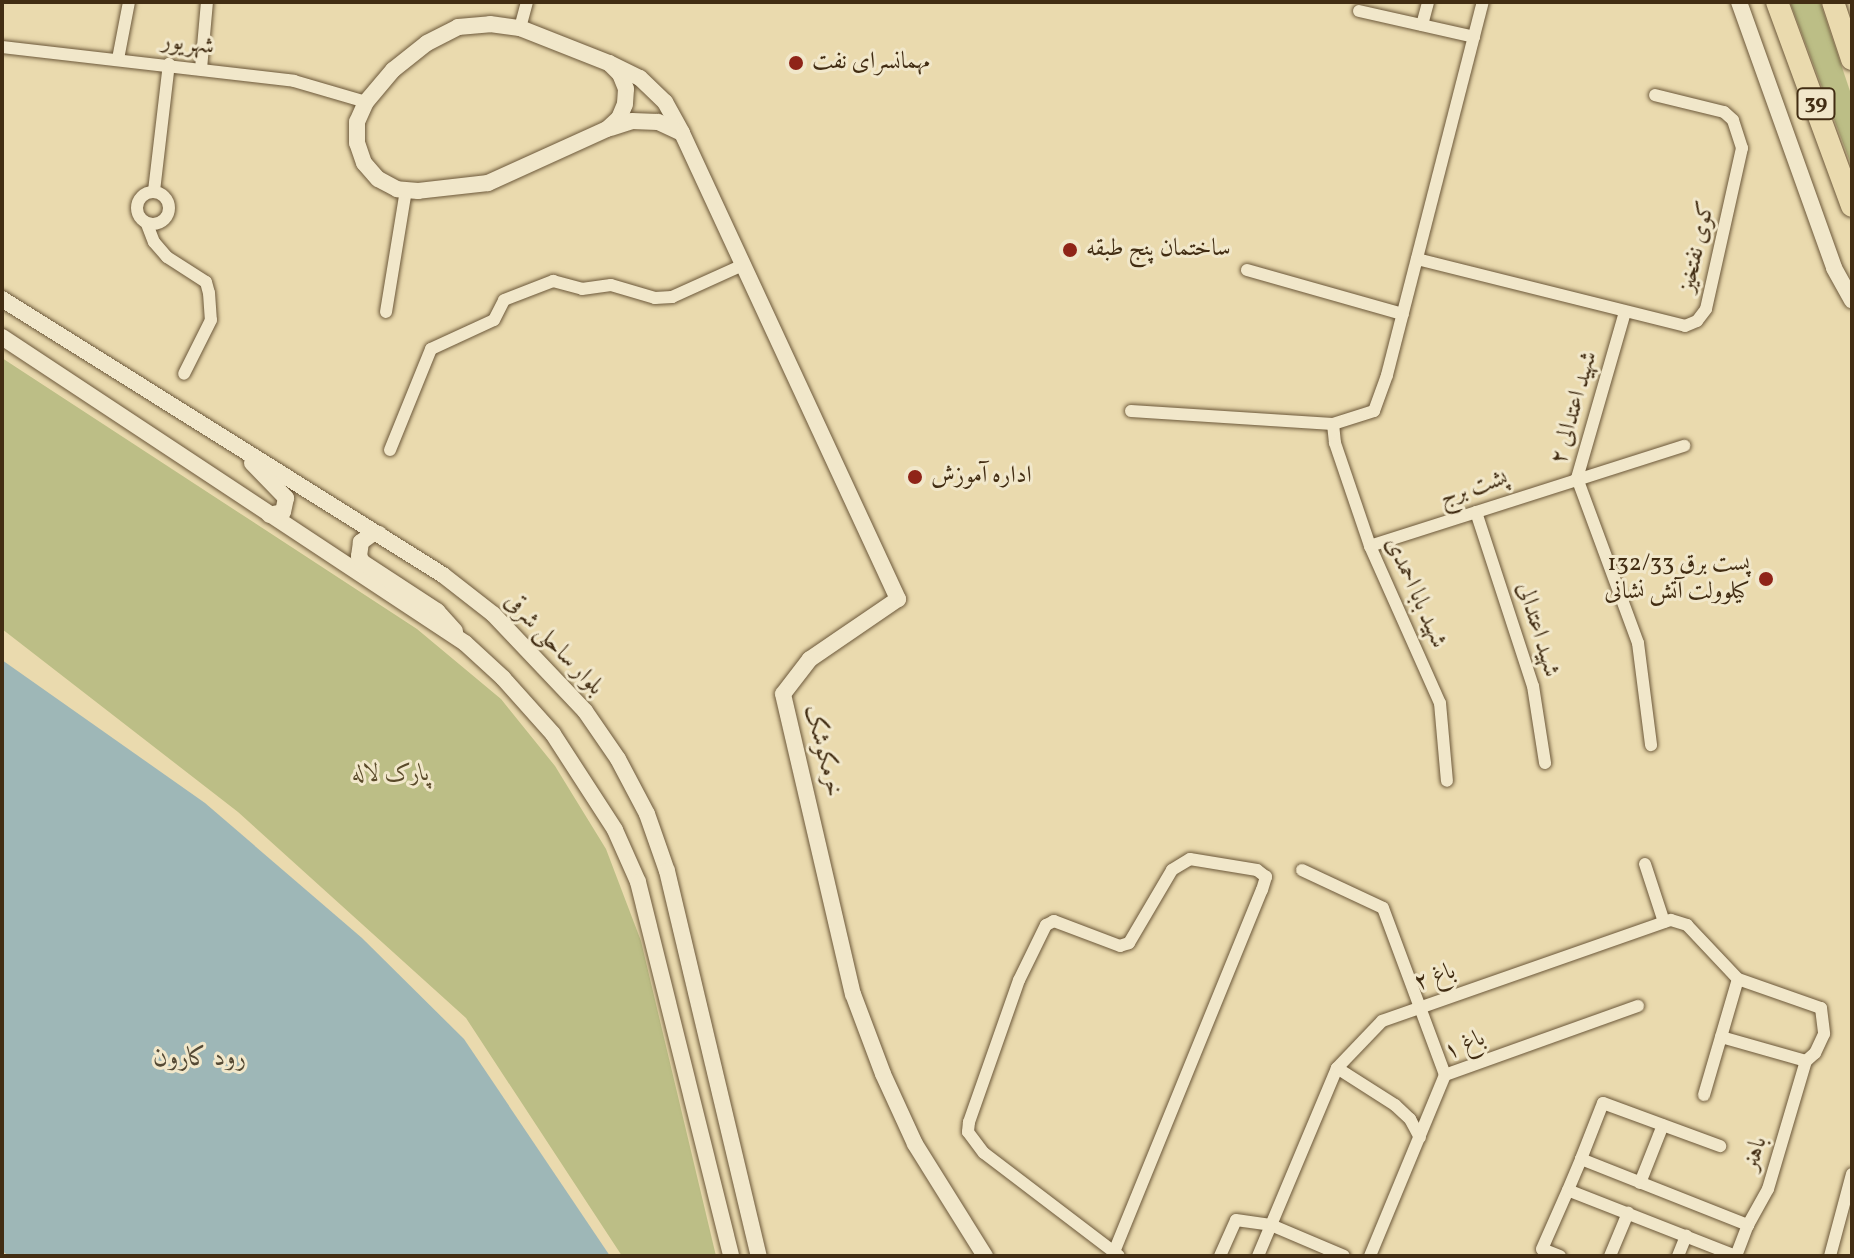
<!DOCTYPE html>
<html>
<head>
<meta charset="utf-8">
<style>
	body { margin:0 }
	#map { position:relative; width:1854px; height:1258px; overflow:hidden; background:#eadaae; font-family:Vollkorn,Amiri,serif }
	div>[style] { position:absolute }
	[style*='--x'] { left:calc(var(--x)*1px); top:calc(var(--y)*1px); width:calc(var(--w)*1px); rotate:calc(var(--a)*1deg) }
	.green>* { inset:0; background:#bcbe86 }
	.water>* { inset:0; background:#9eb7b7 }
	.roads { filter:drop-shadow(0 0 2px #6c583a) drop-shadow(0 0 2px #6c583a) }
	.street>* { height:12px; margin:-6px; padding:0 6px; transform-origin:6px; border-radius:6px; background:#f1e7ca }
	.street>.ring { margin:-6px; padding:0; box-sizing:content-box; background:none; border:12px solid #f1e7ca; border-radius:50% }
	.secondary>* { height:16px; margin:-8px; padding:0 8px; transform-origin:8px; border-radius:8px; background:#f1e7ca }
	.highway>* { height:22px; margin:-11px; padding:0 11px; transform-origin:11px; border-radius:11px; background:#eadaae }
	.dots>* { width:22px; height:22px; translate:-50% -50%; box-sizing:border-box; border:4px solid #f1e7ca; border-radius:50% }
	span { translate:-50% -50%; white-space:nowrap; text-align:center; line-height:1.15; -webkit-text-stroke:6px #f1e7ca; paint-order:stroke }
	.shield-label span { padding:2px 6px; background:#f1e7ca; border:2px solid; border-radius:6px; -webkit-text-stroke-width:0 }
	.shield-label { font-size:22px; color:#422d13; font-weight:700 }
	.street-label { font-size:24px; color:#422d13 }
	.poi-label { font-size:24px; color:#422d13 }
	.left { translate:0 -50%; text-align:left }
	.right { translate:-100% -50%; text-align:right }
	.park-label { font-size:24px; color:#5a4a2a; font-style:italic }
	.water-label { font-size:26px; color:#544934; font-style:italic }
	.frame { position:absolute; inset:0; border:4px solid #422d13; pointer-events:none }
</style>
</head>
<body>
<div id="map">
	<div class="green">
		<div style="clip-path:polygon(1790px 2px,1820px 2px,1852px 97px,1852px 167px)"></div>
		<div style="clip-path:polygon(2px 358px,417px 629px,501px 699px,555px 766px,606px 849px,641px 941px,716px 1256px,622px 1256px,466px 1018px,238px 812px,2px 629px)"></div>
	</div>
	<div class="water">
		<div style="clip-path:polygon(2px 660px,205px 803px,362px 938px,464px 1039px,610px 1256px,9px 1256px,2px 1251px)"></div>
	</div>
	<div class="roads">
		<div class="street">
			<div style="--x:1359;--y:11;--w:118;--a:12.7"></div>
			<div style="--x:1422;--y:25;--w:24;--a:-75"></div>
			<div style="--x:520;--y:28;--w:27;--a:-75"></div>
			<div style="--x:2;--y:47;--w:294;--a:6.6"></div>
			<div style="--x:294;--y:81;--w:75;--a:16.3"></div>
			<div style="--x:118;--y:59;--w:58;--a:-79.1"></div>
			<div style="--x:201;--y:69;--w:67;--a:-84.9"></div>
			<div style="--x:154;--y:191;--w:128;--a:-83.3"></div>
			<div class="ring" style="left:137px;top:192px;width:20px;height:20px"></div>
			<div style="--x:147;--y:224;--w:19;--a:69"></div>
			<div style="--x:154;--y:242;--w:20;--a:49"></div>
			<div style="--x:167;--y:257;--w:46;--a:32.7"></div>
			<div style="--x:206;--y:282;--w:11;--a:75"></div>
			<div style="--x:209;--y:293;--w:27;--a:86"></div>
			<div style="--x:211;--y:320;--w:60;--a:116.6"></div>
			<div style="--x:1417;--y:259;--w:276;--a:14"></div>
			<div style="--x:1685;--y:326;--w:13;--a:-23"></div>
			<div style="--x:1697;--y:321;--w:15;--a:-53"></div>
			<div style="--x:1706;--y:309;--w:165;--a:-77.4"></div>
			<div style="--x:1742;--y:148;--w:29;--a:-108"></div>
			<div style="--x:1733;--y:120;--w:12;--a:-138"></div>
			<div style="--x:1724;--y:112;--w:71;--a:-166.2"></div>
			<div style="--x:1247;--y:270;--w:162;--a:15.8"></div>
			<div style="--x:386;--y:312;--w:124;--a:-80.7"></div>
			<div style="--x:1625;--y:312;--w:173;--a:106.1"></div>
			<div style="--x:1577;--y:478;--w:176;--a:69.7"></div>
			<div style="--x:1638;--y:643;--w:103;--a:82.7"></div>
			<div style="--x:1131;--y:411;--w:202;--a:3.7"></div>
			<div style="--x:1333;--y:424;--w:43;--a:-17.6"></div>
			<div style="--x:1374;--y:411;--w:38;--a:-70"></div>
			<div style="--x:1387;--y:375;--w:385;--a:-75.6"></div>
			<div style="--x:1333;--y:424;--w:19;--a:84"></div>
			<div style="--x:1335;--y:443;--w:109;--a:71.2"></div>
			<div style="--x:1370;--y:546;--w:172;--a:66"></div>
			<div style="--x:1440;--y:703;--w:78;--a:84.9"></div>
			<div style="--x:390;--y:450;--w:109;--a:-67.9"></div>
			<div style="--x:431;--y:349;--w:69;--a:-24.7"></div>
			<div style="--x:494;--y:320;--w:22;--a:-63"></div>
			<div style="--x:504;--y:300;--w:53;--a:-21.2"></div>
			<div style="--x:553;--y:281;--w:30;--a:15"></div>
			<div style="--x:582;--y:289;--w:29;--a:-8"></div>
			<div style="--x:611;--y:285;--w:46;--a:16.5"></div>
			<div style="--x:655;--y:298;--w:17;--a:-3"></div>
			<div style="--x:672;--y:297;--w:78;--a:-24.3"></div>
			<div style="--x:1476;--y:512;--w:183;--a:71.9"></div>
			<div style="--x:1533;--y:686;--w:78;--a:81.1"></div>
			<div style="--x:1370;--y:546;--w:330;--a:-17.7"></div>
			<div style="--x:1645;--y:864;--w:61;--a:71.9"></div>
			<div style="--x:1302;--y:870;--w:89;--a:25.1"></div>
			<div style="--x:1383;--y:908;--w:178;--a:69.6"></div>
			<div style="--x:1337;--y:1068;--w:69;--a:32.5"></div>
			<div style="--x:1395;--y:1105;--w:21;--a:43"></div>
			<div style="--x:1410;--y:1119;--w:21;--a:62"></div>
			<div style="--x:1704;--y:1095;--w:60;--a:-73.7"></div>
			<div style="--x:1581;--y:1159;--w:60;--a:-68.6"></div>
			<div style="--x:1603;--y:1103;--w:125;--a:20.2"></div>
			<div style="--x:1640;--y:1183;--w:62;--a:-68.4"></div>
			<div style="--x:1114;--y:1252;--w:391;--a:-67.8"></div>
			<div style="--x:1262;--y:890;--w:14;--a:-73"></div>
			<div style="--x:1266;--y:877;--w:11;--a:-142"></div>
			<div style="--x:1257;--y:870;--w:68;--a:-170.7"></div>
			<div style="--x:1190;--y:859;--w:21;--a:149"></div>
			<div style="--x:1172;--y:870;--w:85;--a:120.5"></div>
			<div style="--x:1129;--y:943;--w:9;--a:162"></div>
			<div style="--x:1120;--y:946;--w:71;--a:-159.3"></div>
			<div style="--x:1054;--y:921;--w:9;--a:153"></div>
			<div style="--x:1046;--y:925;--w:61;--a:116.1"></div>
			<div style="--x:1019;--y:980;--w:151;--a:109.4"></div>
			<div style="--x:969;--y:1122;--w:10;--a:96"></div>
			<div style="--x:968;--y:1132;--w:26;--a:53"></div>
			<div style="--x:984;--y:1153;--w:163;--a:37.3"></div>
			<div style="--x:1114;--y:1252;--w:6;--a:39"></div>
			<div style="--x:1220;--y:1256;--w:39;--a:-66"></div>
			<div style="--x:1236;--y:1220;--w:35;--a:8"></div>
			<div style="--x:1271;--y:1225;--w:79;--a:23"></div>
			<div style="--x:1258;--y:1256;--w:204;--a:-67.2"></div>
			<div style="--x:1337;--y:1068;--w:65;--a:-46.2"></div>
			<div style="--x:1382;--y:1021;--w:306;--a:-19.3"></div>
			<div style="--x:1671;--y:920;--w:17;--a:17"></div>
			<div style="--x:1687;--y:925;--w:74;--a:46.6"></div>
			<div style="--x:1738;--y:979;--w:88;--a:19.3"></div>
			<div style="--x:1821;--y:1008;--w:26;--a:83"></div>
			<div style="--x:1824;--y:1034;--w:21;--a:115"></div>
			<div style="--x:1815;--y:1053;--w:12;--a:138"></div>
			<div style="--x:1806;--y:1061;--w:88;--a:-164.2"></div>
			<div style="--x:1721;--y:1037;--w:60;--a:-73.7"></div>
			<div style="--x:1370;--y:1256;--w:196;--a:-67.5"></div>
			<div style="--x:1445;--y:1075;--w:205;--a:-19.7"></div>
			<div style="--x:1560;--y:1256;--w:19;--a:-159"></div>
			<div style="--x:1542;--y:1249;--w:64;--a:-66.2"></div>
			<div style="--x:1610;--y:1256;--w:47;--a:-67.3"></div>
			<div style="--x:1678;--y:1256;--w:22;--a:-68"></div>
			<div style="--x:1736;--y:1256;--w:180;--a:-158.6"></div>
			<div style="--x:1568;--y:1190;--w:34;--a:-67"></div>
			<div style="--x:1581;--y:1159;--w:180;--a:21.6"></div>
			<div style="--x:1736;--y:1256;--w:33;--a:-69"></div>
			<div style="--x:1748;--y:1225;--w:41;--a:-60.9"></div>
			<div style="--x:1768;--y:1189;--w:134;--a:-73.5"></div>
			<div style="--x:1830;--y:1256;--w:85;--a:-75"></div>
		</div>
		<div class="secondary">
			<div style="--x:1739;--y:2;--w:282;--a:70.3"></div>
			<div style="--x:1834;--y:268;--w:37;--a:61"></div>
			<div style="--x:490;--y:24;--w:30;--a:8"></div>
			<div style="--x:520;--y:28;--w:96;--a:21.5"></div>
			<div style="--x:609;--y:63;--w:16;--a:45"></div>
			<div style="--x:620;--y:74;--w:16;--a:68"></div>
			<div style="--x:626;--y:89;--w:15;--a:94"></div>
			<div style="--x:625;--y:104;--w:15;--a:113"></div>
			<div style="--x:619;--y:118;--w:16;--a:137"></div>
			<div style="--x:607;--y:129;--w:131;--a:155.6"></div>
			<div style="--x:488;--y:183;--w:70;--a:173.5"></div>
			<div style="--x:418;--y:191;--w:21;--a:-175"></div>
			<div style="--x:397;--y:189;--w:21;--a:-152"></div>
			<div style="--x:378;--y:179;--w:21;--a:-131"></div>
			<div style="--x:364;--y:163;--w:21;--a:-109"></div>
			<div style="--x:357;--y:143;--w:21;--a:-90"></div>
			<div style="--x:357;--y:122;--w:22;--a:-66"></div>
			<div style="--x:366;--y:102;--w:42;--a:-49.8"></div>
			<div style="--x:393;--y:70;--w:43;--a:-38.5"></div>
			<div style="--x:427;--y:43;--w:35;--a:-27"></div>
			<div style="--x:458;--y:27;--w:32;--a:-5"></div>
			<div style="--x:609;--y:63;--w:34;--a:26"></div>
			<div style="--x:640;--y:78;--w:35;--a:44"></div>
			<div style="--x:665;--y:102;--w:35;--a:61"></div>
			<div style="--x:682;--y:133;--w:514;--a:65.13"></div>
			<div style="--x:898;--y:599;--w:107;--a:145.7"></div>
			<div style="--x:810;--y:659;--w:44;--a:127.6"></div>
			<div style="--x:783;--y:694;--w:308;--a:76.9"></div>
			<div style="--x:853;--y:994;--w:85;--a:69.4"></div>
			<div style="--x:883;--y:1074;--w:77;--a:65.4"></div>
			<div style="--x:915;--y:1144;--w:132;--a:58"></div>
			<div style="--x:611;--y:128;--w:22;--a:-18"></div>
			<div style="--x:632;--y:121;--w:26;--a:2"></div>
			<div style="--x:658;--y:122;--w:26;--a:25"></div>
			<div style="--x:2;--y:299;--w:520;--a:32.04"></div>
			<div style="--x:443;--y:575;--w:63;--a:38"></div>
			<div style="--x:493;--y:614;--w:134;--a:46.5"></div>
			<div style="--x:585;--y:711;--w:58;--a:55.5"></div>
			<div style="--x:618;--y:759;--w:62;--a:62.2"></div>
			<div style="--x:647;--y:814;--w:60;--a:70.7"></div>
			<div style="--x:667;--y:871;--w:396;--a:76.6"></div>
			<div style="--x:2;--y:337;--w:555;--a:33.46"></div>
			<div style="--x:465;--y:643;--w:52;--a:42.6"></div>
			<div style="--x:503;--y:678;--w:75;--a:48.2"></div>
			<div style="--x:553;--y:734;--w:114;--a:57.1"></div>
			<div style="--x:615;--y:830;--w:57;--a:66.1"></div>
			<div style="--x:638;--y:882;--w:385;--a:76"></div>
			<div style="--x:252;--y:463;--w:49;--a:45.8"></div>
			<div style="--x:286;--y:498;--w:14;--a:102"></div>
			<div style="--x:283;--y:512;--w:14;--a:168"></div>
			<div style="--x:379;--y:534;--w:7;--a:180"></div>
			<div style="--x:372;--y:534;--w:14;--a:144"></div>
			<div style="--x:361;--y:542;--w:14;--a:98"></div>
			<div style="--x:359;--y:556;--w:7;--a:63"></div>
			<div style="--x:362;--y:562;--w:90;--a:33.2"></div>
			<div style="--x:437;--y:611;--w:27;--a:48"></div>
		</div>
		<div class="highway">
			<div style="--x:1777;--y:2;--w:217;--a:69.8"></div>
			<div style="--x:1833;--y:2;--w:60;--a:71.6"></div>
		</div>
	</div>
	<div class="dots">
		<div style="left:796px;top:63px;background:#8f2418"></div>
		<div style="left:1070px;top:250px;background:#8f2418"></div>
		<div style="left:915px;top:477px;background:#8f2418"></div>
		<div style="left:1766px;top:579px;background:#8f2418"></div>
	</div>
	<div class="shield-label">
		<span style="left:1816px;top:104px">39</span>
	</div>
	<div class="street-label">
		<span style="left:188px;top:45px;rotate:7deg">شهریور</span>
		<span style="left:1698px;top:247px;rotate:-77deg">کوی نفتخیز</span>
		<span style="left:1575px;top:408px;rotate:-74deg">شهید اعتدالی ۲</span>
		<span style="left:1474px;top:489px;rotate:-18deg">پشت برج</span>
		<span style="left:1415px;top:593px;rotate:66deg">شهید بابا احمدی</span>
		<span style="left:1537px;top:630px;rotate:73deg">شهید اعتدالی</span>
		<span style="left:553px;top:645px;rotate:46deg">بلوار ساحلی شرقی</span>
		<span style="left:822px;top:751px;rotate:76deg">خرمکوشک</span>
		<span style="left:1435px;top:978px;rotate:-19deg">باغ ۲</span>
		<span style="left:1465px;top:1046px;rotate:-23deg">باغ ۱</span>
		<span style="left:1756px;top:1154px;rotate:-73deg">باهنر</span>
	</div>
	<div class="poi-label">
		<span class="left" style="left:812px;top:63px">مهمانسرای نفت</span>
		<span class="left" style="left:1086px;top:250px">ساختمان پنج طبقه</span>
		<span class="left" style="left:931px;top:477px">اداره آموزش</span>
		<span class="right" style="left:1750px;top:579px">پست برق 132/33<br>کیلوولت آتش نشانی</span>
	</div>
	<div class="park-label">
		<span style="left:391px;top:775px">پارک لاله</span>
	</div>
	<div class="water-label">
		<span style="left:200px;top:1059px">رود کارون</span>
	</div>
	<div class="frame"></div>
</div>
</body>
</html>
